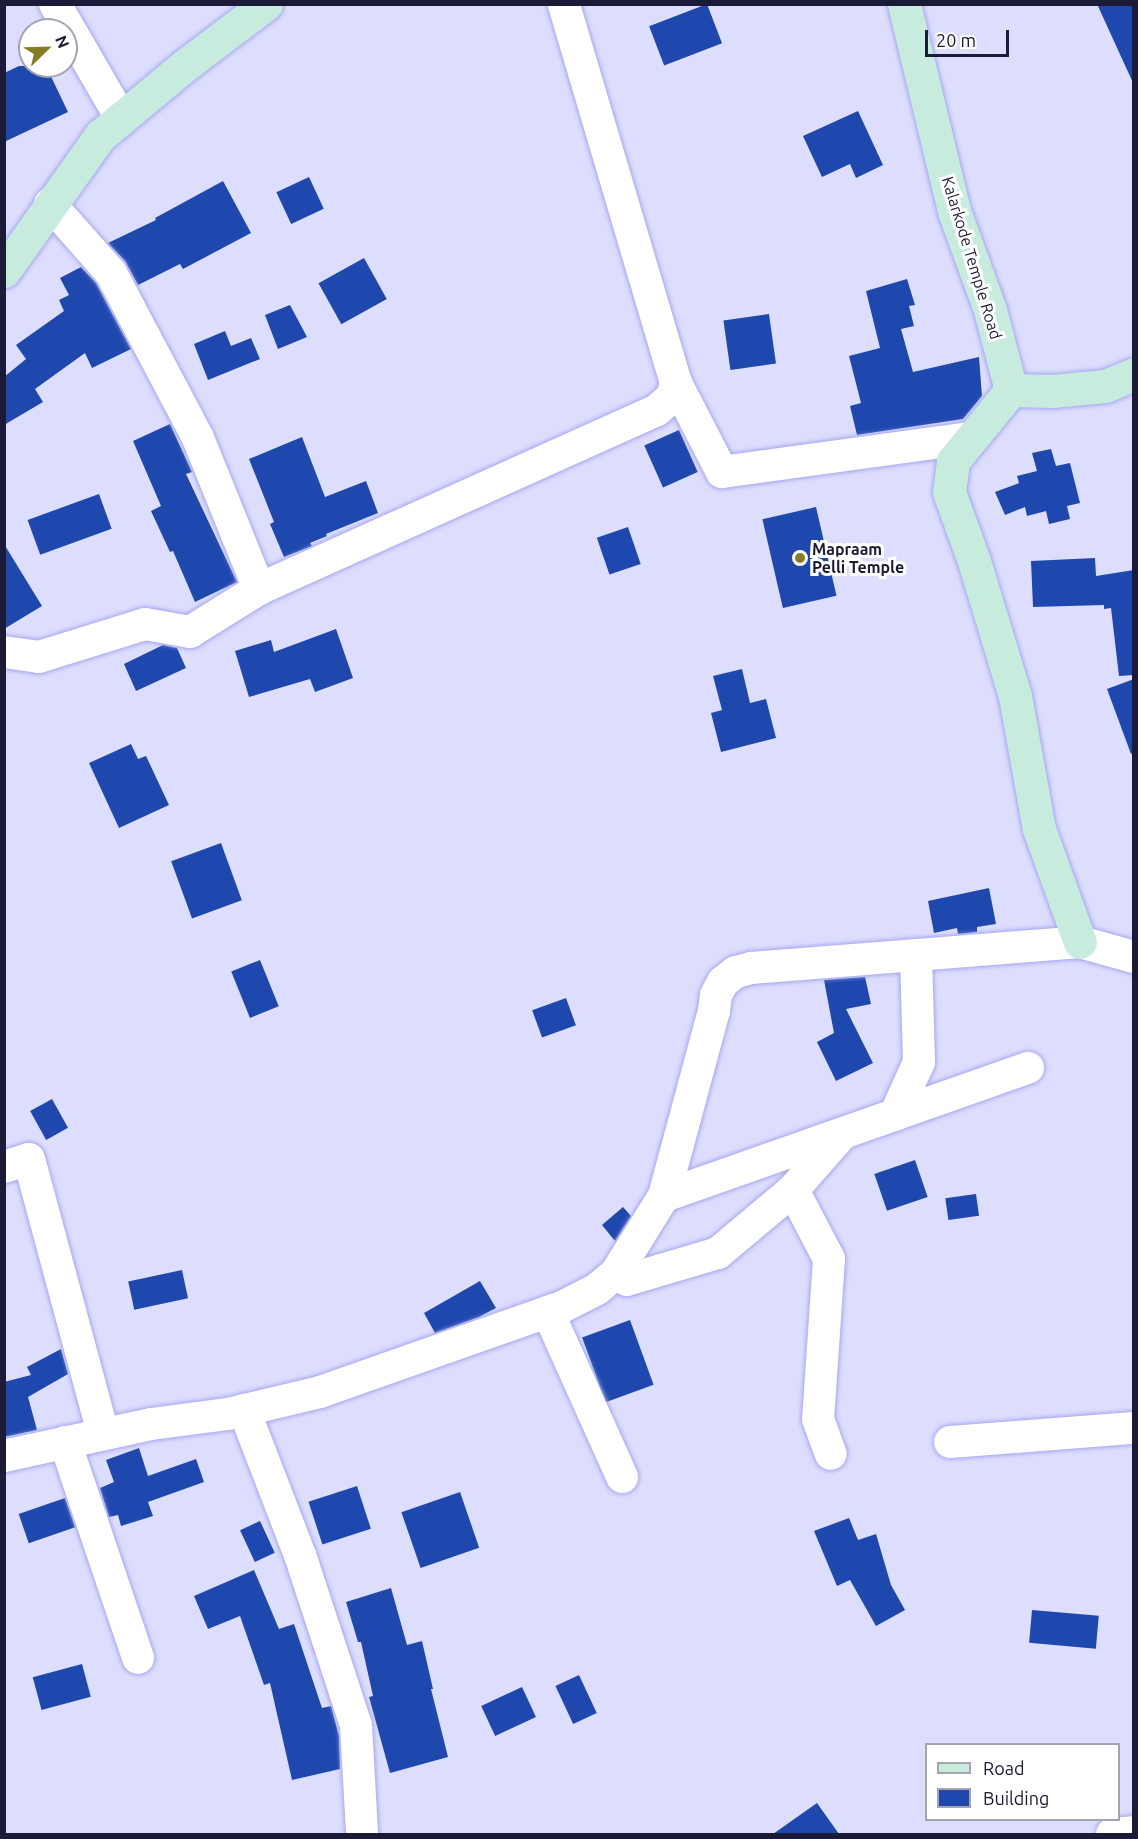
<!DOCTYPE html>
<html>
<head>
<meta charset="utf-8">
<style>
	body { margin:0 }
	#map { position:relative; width:1138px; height:1839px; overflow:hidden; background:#dddefe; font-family:Ubuntu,sans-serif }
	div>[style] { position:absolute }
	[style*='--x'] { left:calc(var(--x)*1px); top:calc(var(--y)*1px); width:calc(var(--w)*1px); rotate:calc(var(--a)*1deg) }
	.building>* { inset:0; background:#1e48ae; transform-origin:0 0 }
	.roads { filter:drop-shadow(0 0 2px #a7a7f2) drop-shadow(0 0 2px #a7a7f2) }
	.street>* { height:32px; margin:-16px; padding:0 16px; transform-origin:16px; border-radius:16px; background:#fff }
	.secondary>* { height:33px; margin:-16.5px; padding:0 16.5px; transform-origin:16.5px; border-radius:16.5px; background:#c7ecdd }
	.dots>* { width:16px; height:16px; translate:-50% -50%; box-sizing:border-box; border:3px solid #fff; border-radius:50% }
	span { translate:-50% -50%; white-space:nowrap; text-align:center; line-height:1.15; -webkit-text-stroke:6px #fff; paint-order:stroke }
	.street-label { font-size:16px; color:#1b1a37 }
	.poi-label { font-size:16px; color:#1b1a37; font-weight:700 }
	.left { translate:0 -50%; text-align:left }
	.frame { position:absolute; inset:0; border:6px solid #1b1a37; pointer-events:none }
	.legend { position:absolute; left:925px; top:1743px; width:195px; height:78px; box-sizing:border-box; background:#fff; border:2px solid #a4a3af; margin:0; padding:8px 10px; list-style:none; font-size:18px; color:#1b1a37 }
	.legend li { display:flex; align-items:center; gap:12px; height:30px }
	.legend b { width:30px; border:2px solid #a4a3af }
	.north { position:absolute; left:18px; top:18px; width:60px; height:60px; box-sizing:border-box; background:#fff; border:2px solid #a4a3af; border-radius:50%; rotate:67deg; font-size:16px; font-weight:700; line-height:24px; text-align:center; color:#1b1a37 }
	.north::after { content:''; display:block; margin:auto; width:21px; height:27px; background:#867e25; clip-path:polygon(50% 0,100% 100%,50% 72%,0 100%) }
	.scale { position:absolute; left:925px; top:30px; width:84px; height:27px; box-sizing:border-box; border:3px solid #1b1a37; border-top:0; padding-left:8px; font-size:18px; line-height:21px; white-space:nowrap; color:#1b1a37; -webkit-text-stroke:4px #fff; paint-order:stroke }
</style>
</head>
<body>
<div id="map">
	<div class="building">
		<div style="left:707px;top:4px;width:42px;height:62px;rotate:69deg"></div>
		<div style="clip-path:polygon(1097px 4px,1134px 4px,1134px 85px)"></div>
		<div style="clip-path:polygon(19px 66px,46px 66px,68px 112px,4px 142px,4px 73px)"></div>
		<div style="clip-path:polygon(858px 111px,883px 165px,856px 178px,850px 164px,822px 177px,803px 136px)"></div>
		<div style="left:309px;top:177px;width:35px;height:36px;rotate:65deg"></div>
		<div style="clip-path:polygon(223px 181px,251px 233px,183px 269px,180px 264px,138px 285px,125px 261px,108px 243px,156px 220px,155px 218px)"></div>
		<div style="left:364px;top:258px;width:47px;height:52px;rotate:61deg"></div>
		<div style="clip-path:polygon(81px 267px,96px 283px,131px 349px,92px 368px,85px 353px,35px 389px,43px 402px,4px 425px,4px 377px,26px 359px,16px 345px,64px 311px,59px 300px,69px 295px,60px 278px)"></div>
		<div style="clip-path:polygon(907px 279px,915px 305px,909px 306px,914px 326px,901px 329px,913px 372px,979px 357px,982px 396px,963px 419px,857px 435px,850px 406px,861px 403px,849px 356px,880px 348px,866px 291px)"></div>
		<div style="clip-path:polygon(290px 305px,307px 337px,278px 349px,265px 315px)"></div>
		<div style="left:769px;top:314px;width:50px;height:46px;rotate:82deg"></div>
		<div style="clip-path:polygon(225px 331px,231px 346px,251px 338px,260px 359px,208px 380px,194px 344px)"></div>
		<div style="clip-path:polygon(170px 424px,192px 472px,186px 474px,237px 582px,195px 602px,173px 551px,170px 552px,151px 511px,161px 506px,133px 441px)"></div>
		<div style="left:679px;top:430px;width:46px;height:38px;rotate:66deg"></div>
		<div style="clip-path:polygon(302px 437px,325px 497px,366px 481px,378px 513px,326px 534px,327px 536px,310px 543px,312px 546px,284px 557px,270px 524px,274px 522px,249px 459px)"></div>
		<div style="clip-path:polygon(1051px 449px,1056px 466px,1070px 463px,1080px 503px,1067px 506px,1070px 519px,1049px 524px,1046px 511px,1027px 516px,1025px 507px,1005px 515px,995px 492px,1019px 483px,1017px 476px,1037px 471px,1032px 453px)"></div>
		<div style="left:99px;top:494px;width:37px;height:76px;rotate:70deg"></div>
		<div style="left:816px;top:507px;width:91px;height:55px;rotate:77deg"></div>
		<div style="left:628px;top:527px;width:39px;height:33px;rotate:71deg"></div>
		<div style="clip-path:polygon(4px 544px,42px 606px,4px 629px)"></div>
		<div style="clip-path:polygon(1095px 558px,1096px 576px,1134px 570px,1134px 675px,1119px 676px,1111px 608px,1104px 609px,1104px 605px,1033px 607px,1031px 561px)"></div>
		<div style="clip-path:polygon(336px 629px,353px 678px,315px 692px,310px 679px,249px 697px,235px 651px,271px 640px,274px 652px)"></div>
		<div style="clip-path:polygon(163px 645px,177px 648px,186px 668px,136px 691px,124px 664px)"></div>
		<div style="clip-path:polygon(742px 669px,750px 703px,766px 699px,776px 738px,721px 752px,711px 713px,722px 710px,713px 676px)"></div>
		<div style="clip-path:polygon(1134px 679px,1134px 753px,1131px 754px,1107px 689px)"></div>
		<div style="clip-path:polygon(131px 744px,138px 759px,146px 756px,169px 805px,119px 828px,89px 763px)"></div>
		<div style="left:221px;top:843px;width:61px;height:53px;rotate:70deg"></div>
		<div style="clip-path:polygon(989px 888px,996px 924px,977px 927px,977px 932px,958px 934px,957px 928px,934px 933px,928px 901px)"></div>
		<div style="left:260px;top:960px;width:50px;height:31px;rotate:68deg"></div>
		<div style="clip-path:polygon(865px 977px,871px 1004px,846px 1009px,873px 1063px,836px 1081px,817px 1042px,834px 1033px,824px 980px)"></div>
		<div style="left:566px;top:998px;width:29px;height:36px;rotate:70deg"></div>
		<div style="left:52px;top:1099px;width:33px;height:25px;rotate:61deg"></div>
		<div style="left:915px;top:1160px;width:39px;height:43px;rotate:71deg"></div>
		<div style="left:976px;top:1194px;width:22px;height:31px;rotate:82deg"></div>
		<div style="clip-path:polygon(623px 1207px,631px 1216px,615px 1241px,602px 1225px)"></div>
		<div style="left:182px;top:1270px;width:29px;height:55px;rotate:78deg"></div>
		<div style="clip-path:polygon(480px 1281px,496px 1308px,479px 1317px,435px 1333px,424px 1313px)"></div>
		<div style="left:630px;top:1320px;width:69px;height:51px;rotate:70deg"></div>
		<div style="clip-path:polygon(61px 1349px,68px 1374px,28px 1397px,37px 1430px,4px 1437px,4px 1382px,31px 1375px,27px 1367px)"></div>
		<div style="clip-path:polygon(139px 1448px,148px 1476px,196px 1459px,204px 1482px,148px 1502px,153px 1516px,121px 1526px,118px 1515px,109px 1517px,100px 1488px,114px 1482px,106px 1460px)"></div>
		<div style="left:357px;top:1486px;width:45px;height:51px;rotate:72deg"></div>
		<div style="left:460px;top:1492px;width:59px;height:62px;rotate:71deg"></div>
		<div style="left:65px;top:1498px;width:31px;height:49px;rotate:71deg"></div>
		<div style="clip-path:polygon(849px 1518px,858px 1540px,876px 1534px,891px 1585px,905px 1610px,876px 1626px,850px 1580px,837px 1586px,814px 1531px)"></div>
		<div style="left:260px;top:1521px;width:35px;height:22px;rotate:65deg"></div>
		<div style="clip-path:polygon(254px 1570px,279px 1629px,294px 1624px,322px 1708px,331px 1706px,339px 1736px,340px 1769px,292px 1780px,270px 1683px,264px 1685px,240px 1616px,208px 1629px,194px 1596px)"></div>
		<div style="clip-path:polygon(391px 1588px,407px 1645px,422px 1641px,433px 1689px,431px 1689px,448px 1757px,390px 1773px,369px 1697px,373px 1696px,361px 1642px,358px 1642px,346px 1602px)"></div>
		<div style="left:1032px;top:1610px;width:67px;height:33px;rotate:5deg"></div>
		<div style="left:82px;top:1664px;width:34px;height:51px;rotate:75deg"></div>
		<div style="left:579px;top:1675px;width:42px;height:26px;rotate:65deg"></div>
		<div style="left:522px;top:1687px;width:33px;height:45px;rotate:65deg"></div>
		<div style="clip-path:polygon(817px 1803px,839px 1834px,773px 1834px)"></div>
	</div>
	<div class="roads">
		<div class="street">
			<div style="--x:55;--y:4;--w:132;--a:59.9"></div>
			<div style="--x:50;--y:204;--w:92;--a:48.5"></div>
			<div style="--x:111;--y:273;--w:187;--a:62.2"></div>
			<div style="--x:198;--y:438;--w:163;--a:68"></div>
			<div style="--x:676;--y:383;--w:100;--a:62.7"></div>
			<div style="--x:722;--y:472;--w:250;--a:-7.8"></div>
			<div style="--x:4;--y:652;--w:35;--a:8"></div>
			<div style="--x:39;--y:657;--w:111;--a:-17.3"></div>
			<div style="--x:145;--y:624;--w:46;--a:10.1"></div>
			<div style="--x:190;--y:632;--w:81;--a:-31.9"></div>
			<div style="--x:259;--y:589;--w:436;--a:-24.2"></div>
			<div style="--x:657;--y:410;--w:20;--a:-41"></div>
			<div style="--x:672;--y:397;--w:15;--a:-74"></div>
			<div style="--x:676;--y:383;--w:395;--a:-106.5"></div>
			<div style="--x:895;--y:1115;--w:58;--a:-65.6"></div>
			<div style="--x:919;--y:1062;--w:107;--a:-91.6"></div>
			<div style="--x:4;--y:1167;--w:26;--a:-18"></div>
			<div style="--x:29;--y:1159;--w:285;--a:74.9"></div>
			<div style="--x:793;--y:1190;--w:78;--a:62.4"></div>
			<div style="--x:829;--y:1259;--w:160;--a:93.9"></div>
			<div style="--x:818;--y:1419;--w:37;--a:70"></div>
			<div style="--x:664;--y:1196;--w:386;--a:-19.4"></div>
			<div style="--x:616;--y:1273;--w:13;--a:32"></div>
			<div style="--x:627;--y:1280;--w:95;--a:-16.5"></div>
			<div style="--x:718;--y:1253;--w:98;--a:-40"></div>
			<div style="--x:793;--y:1190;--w:74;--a:-48.8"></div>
			<div style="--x:548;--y:1312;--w:181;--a:65.8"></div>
			<div style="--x:244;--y:1410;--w:155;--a:68.9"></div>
			<div style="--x:300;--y:1555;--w:179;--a:71.8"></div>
			<div style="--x:356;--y:1725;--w:109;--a:86.8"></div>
			<div style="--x:65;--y:1442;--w:228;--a:71.3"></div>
			<div style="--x:950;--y:1442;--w:185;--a:-4.4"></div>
			<div style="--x:4;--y:1456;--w:150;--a:-12.3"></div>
			<div style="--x:151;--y:1424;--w:78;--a:-7.4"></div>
			<div style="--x:228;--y:1414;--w:95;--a:-13.4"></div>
			<div style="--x:320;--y:1392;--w:256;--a:-19.4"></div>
			<div style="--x:562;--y:1307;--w:39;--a:-27"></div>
			<div style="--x:597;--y:1289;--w:25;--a:-40"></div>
			<div style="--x:616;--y:1273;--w:91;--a:-58.1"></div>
			<div style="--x:664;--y:1196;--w:192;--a:-74.9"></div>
			<div style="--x:714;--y:1011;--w:16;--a:-83"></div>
			<div style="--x:716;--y:995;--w:15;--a:-62"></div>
			<div style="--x:723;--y:982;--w:16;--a:-38"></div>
			<div style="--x:736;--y:972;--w:16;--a:-15"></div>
			<div style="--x:751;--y:968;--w:330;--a:-4.5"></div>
			<div style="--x:1080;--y:942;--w:56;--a:15.5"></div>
			<div style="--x:1112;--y:1834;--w:22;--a:-5"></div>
		</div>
		<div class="secondary">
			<div style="--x:904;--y:4;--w:213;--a:76.4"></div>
			<div style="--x:954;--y:211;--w:105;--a:70"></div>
			<div style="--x:990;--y:310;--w:83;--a:75.3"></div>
			<div style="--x:1011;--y:390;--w:41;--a:1.4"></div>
			<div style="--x:1052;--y:391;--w:53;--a:-5.4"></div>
			<div style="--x:1105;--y:386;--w:31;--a:-22"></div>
			<div style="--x:4;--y:271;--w:166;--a:-54.6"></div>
			<div style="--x:100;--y:136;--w:109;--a:-39.8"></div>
			<div style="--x:184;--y:66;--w:103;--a:-37.1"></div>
			<div style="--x:1011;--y:390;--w:92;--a:129.2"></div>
			<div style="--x:953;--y:461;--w:31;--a:97"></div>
			<div style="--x:949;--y:492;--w:73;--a:70.1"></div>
			<div style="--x:974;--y:561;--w:141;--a:73.1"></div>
			<div style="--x:1015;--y:696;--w:135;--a:79.8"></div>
			<div style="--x:1039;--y:829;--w:120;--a:70.1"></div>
		</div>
	</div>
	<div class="dots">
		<div style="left:800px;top:558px;background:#867e25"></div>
	</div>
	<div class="street-label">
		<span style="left:972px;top:258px;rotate:73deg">Kalarkode Temple Road</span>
	</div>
	<div class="poi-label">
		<span class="left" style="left:812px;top:558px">Mapraam<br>Pelli Temple</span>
	</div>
	<div class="frame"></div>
	<ul class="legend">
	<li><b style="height:8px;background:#c7ecdd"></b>Road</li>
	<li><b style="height:16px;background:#1e48ae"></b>Building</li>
	</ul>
	<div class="north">N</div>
	<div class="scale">20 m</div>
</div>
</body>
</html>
